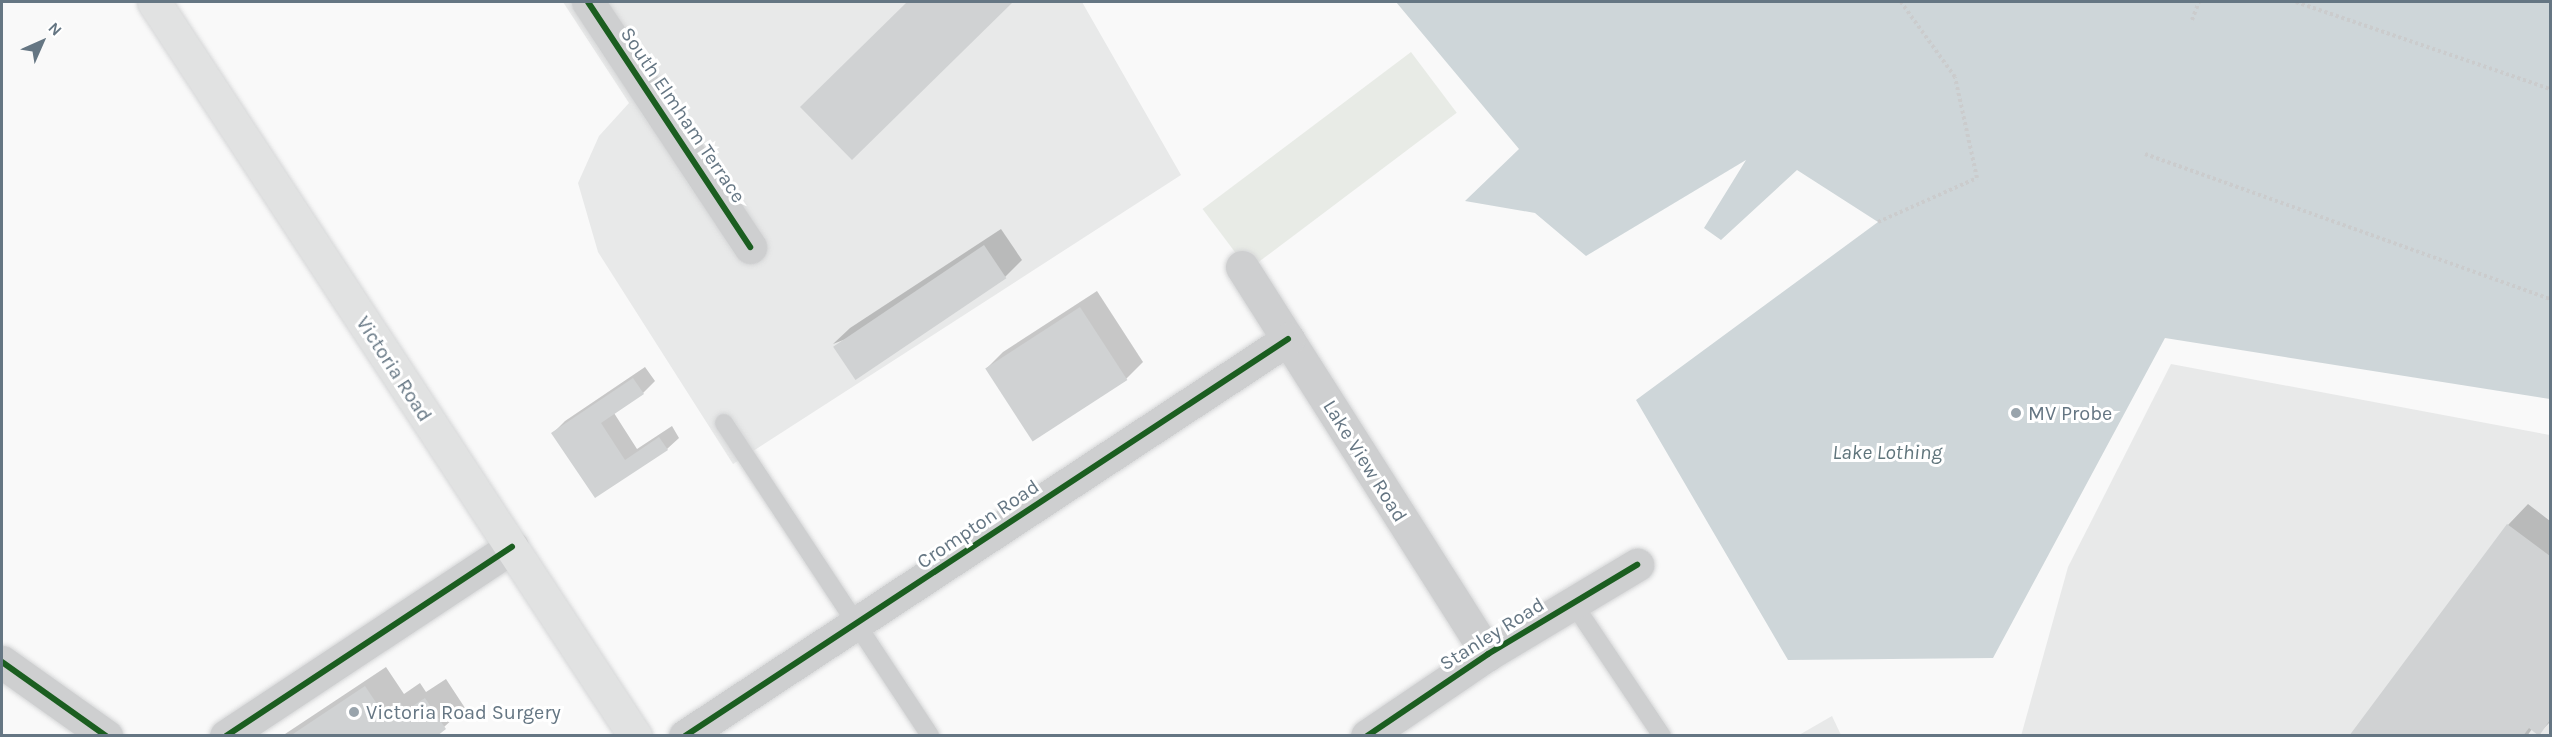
<!DOCTYPE html>
<html>
<head>
<meta charset="utf-8">
<style>
	body { margin:0 }
	#map { position:relative; width:2552px; height:737px; overflow:hidden; background:#f9f9f9; font-family:Karla,sans-serif }
	div>[style] { position:absolute }
	[style*='--x'] { left:calc(var(--x)*1px); top:calc(var(--y)*1px); width:calc(var(--w)*1px); rotate:calc(var(--a)*1deg) }
	.built>* { inset:0; background:#e8e9e9 }
	.green>* { inset:0; background:#e8ebe6; transform-origin:0 0 }
	.water>* { inset:0; background:#ced6d9 }
	.shadow>* { inset:0; background:#0003 }
	.building>* { inset:0; background:#d0d2d3; transform-origin:0 0 }
	.path>* { height:4px; margin-top:-2px; transform-origin:0; background:repeating-linear-gradient(90deg,#cbcccd 0 3px,transparent 0 6px) }
	.roads { filter:drop-shadow(0 0 2px #d5d6d7) drop-shadow(0 0 2px #d5d6d7) }
	.service>* { height:18px; margin:-9px; padding:0 9px; transform-origin:9px; border-radius:9px; background:#cecfd0 }
	.minor>* { height:33px; margin:-16.5px; padding:0 16.5px; transform-origin:16.5px; border-radius:16.5px; background:#cecfd0 }
	.secondary>* { height:33px; margin:-16.5px; padding:0 16.5px; transform-origin:16.5px; border-radius:16.5px; background:#e1e2e2 }
	.cycleway>* { height:6px; margin:-3px; padding:0 3px; transform-origin:3px; border-radius:3px; background:#1b5e20 }
	.dots>* { width:16px; height:16px; translate:-50% -50%; box-sizing:border-box; border:3px solid #fff; border-radius:50% }
	span { translate:-50% -50%; white-space:nowrap; text-align:center; line-height:1.15; -webkit-text-stroke:6px #fff; paint-order:stroke }
	.street-label { font-size:20px; color:#657683 }
	.poi-label { font-size:20px; color:#657683 }
	.left { translate:0 -50%; text-align:left }
	.water-label { font-size:21px; color:#60757c; font-style:italic }
	.frame { position:absolute; inset:0; border:3px solid #657683; pointer-events:none }
	.north { position:absolute; left:12px; top:12px; width:60px; height:60px; -webkit-text-stroke:4px #fff; paint-order:stroke; rotate:45deg; font-size:16px; font-weight:700; line-height:24px; text-align:center; color:#657683 }
	.north::after { content:''; display:block; margin:auto; width:21px; height:27px; background:#657683; clip-path:polygon(50% 0,100% 100%,50% 72%,0 100%) }
</style>
</head>
<body>
<div id="map">
	<div class="built">
		<div style="clip-path:polygon(563px 2px,1082px 2px,1181px 175px,733px 464px,598px 252px,578px 183px,599px 136px,629px 103px)"></div>
		<div style="clip-path:polygon(2171px 364px,2550px 435px,2550px 735px,2021px 736px,2068px 567px)"></div>
		<div style="clip-path:polygon(1832px 716px,1841px 735px,1799px 735px)"></div>
	</div>
	<div class="green">
		<div style="left:1411px;top:52px;width:76px;height:261px;rotate:53deg"></div>
	</div>
	<div class="water">
		<div style="clip-path:polygon(1396px 2px,2550px 2px,2550px 399px,2165px 338px,1993px 658px,1788px 660px,1636px 400px,1878px 222px,1797px 170px,1721px 240px,1704px 228px,1746px 160px,1586px 256px,1535px 213px,1465px 201px,1519px 149px)"></div>
	</div>
	<div class="shadow">
		<div style="clip-path:polygon(910px 2px,1011px 2px,852px 158px,822px 87px)"></div>
		<div style="clip-path:polygon(1001px 229px,1022px 260px,1005px 277px,833px 344px,850px 328px)"></div>
		<div style="clip-path:polygon(1097px 291px,1143px 362px,1126px 379px,987px 368px,1003px 352px)"></div>
		<div style="clip-path:polygon(645px 367px,655px 381px,643px 393px,614px 413px,637px 449px,672px 426px,679px 438px,667px 449px,596px 496px,553px 433px,565px 421px)"></div>
		<div style="clip-path:polygon(2528px 504px,2550px 521px,2550px 722px,2538px 734px,2532px 729px,2527px 736px,2351px 736px,2508px 525px)"></div>
		<div style="clip-path:polygon(386px 667px,404px 694px,420px 683px,426px 692px,446px 679px,465px 708px,434px 736px,282px 736px)"></div>
	</div>
	<div class="building">
		<div style="clip-path:polygon(907px 2px,1013px 2px,852px 160px,800px 107px)"></div>
		<div style="left:984px;top:245px;width:40px;height:182px;rotate:56deg"></div>
		<div style="left:1080px;top:307px;width:87px;height:113px;rotate:57deg"></div>
		<div style="clip-path:polygon(633px 378px,644px 394px,601px 423px,625px 460px,659px 437px,668px 450px,595px 498px,551px 433px)"></div>
		<div style="clip-path:polygon(2507px 524px,2550px 556px,2550px 720px,2539px 736px,2529px 728px,2523px 736px,2349px 736px)"></div>
		<div style="clip-path:polygon(365px 686px,383px 713px,400px 702px,405px 711px,425px 698px,446px 729px,437px 736px,290px 736px)"></div>
	</div>
	<div class="path">
		<div style="--x:2296;--y:2;--w:268;--a:18.9"></div>
		<div style="--x:2192;--y:20;--w:19;--a:-69"></div>
		<div style="--x:2145;--y:154;--w:430;--a:19.7"></div>
		<div style="--x:1878;--y:222;--w:108;--a:-24"></div>
		<div style="--x:1977;--y:178;--w:103;--a:-102.3"></div>
		<div style="--x:1955;--y:77;--w:92;--a:-125.8"></div>
	</div>
	<div class="roads">
		<div class="service">
			<div style="--x:724;--y:423;--w:375;--a:56.6"></div>
			<div style="--x:1573;--y:603;--w:160;--a:56.2"></div>
		</div>
		<div class="minor">
			<div style="--x:588;--y:2;--w:294;--a:56.5"></div>
			<div style="--x:1242;--y:267;--w:459;--a:57.6"></div>
			<div style="--x:2;--y:662;--w:128;--a:35.4"></div>
			<div style="--x:226;--y:736;--w:343;--a:-33.5"></div>
			<div style="--x:685;--y:736;--w:722;--a:-33.36"></div>
			<div style="--x:1367;--y:736;--w:146;--a:-34.1"></div>
			<div style="--x:1488;--y:654;--w:174;--a:-30.9"></div>
		</div>
		<div class="secondary">
			<div style="--x:154;--y:2;--w:878;--a:56.76"></div>
		</div>
	</div>
	<div class="cycleway">
		<div style="--x:588;--y:2;--w:294;--a:56.5"></div>
		<div style="--x:2;--y:662;--w:128;--a:35.4"></div>
		<div style="--x:226;--y:736;--w:343;--a:-33.5"></div>
		<div style="--x:685;--y:736;--w:722;--a:-33.36"></div>
		<div style="--x:1367;--y:736;--w:146;--a:-34.1"></div>
		<div style="--x:1488;--y:654;--w:174;--a:-30.9"></div>
	</div>
	<div class="dots">
		<div style="left:2016px;top:413px;background:#99a4ac"></div>
		<div style="left:354px;top:712px;background:#99a4ac"></div>
	</div>
	<div class="street-label">
		<span style="left:683px;top:115px;rotate:56deg">South Elmham Terrace</span>
		<span style="left:394px;top:369px;rotate:57deg">Victoria Road</span>
		<span style="left:1365px;top:461px;rotate:58deg">Lake View Road</span>
		<span style="left:978px;top:524px;rotate:-34deg">Crompton Road</span>
		<span style="left:1492px;top:634px;rotate:-32deg">Stanley Road</span>
	</div>
	<div class="poi-label">
		<span class="left" style="left:2028px;top:413px">MV Probe</span>
		<span class="left" style="left:366px;top:712px">Victoria Road Surgery</span>
	</div>
	<div class="water-label">
		<span style="left:1887px;top:452px">Lake Lothing</span>
	</div>
	<div class="frame"></div>
	<div class="north">N</div>
</div>
</body>
</html>
